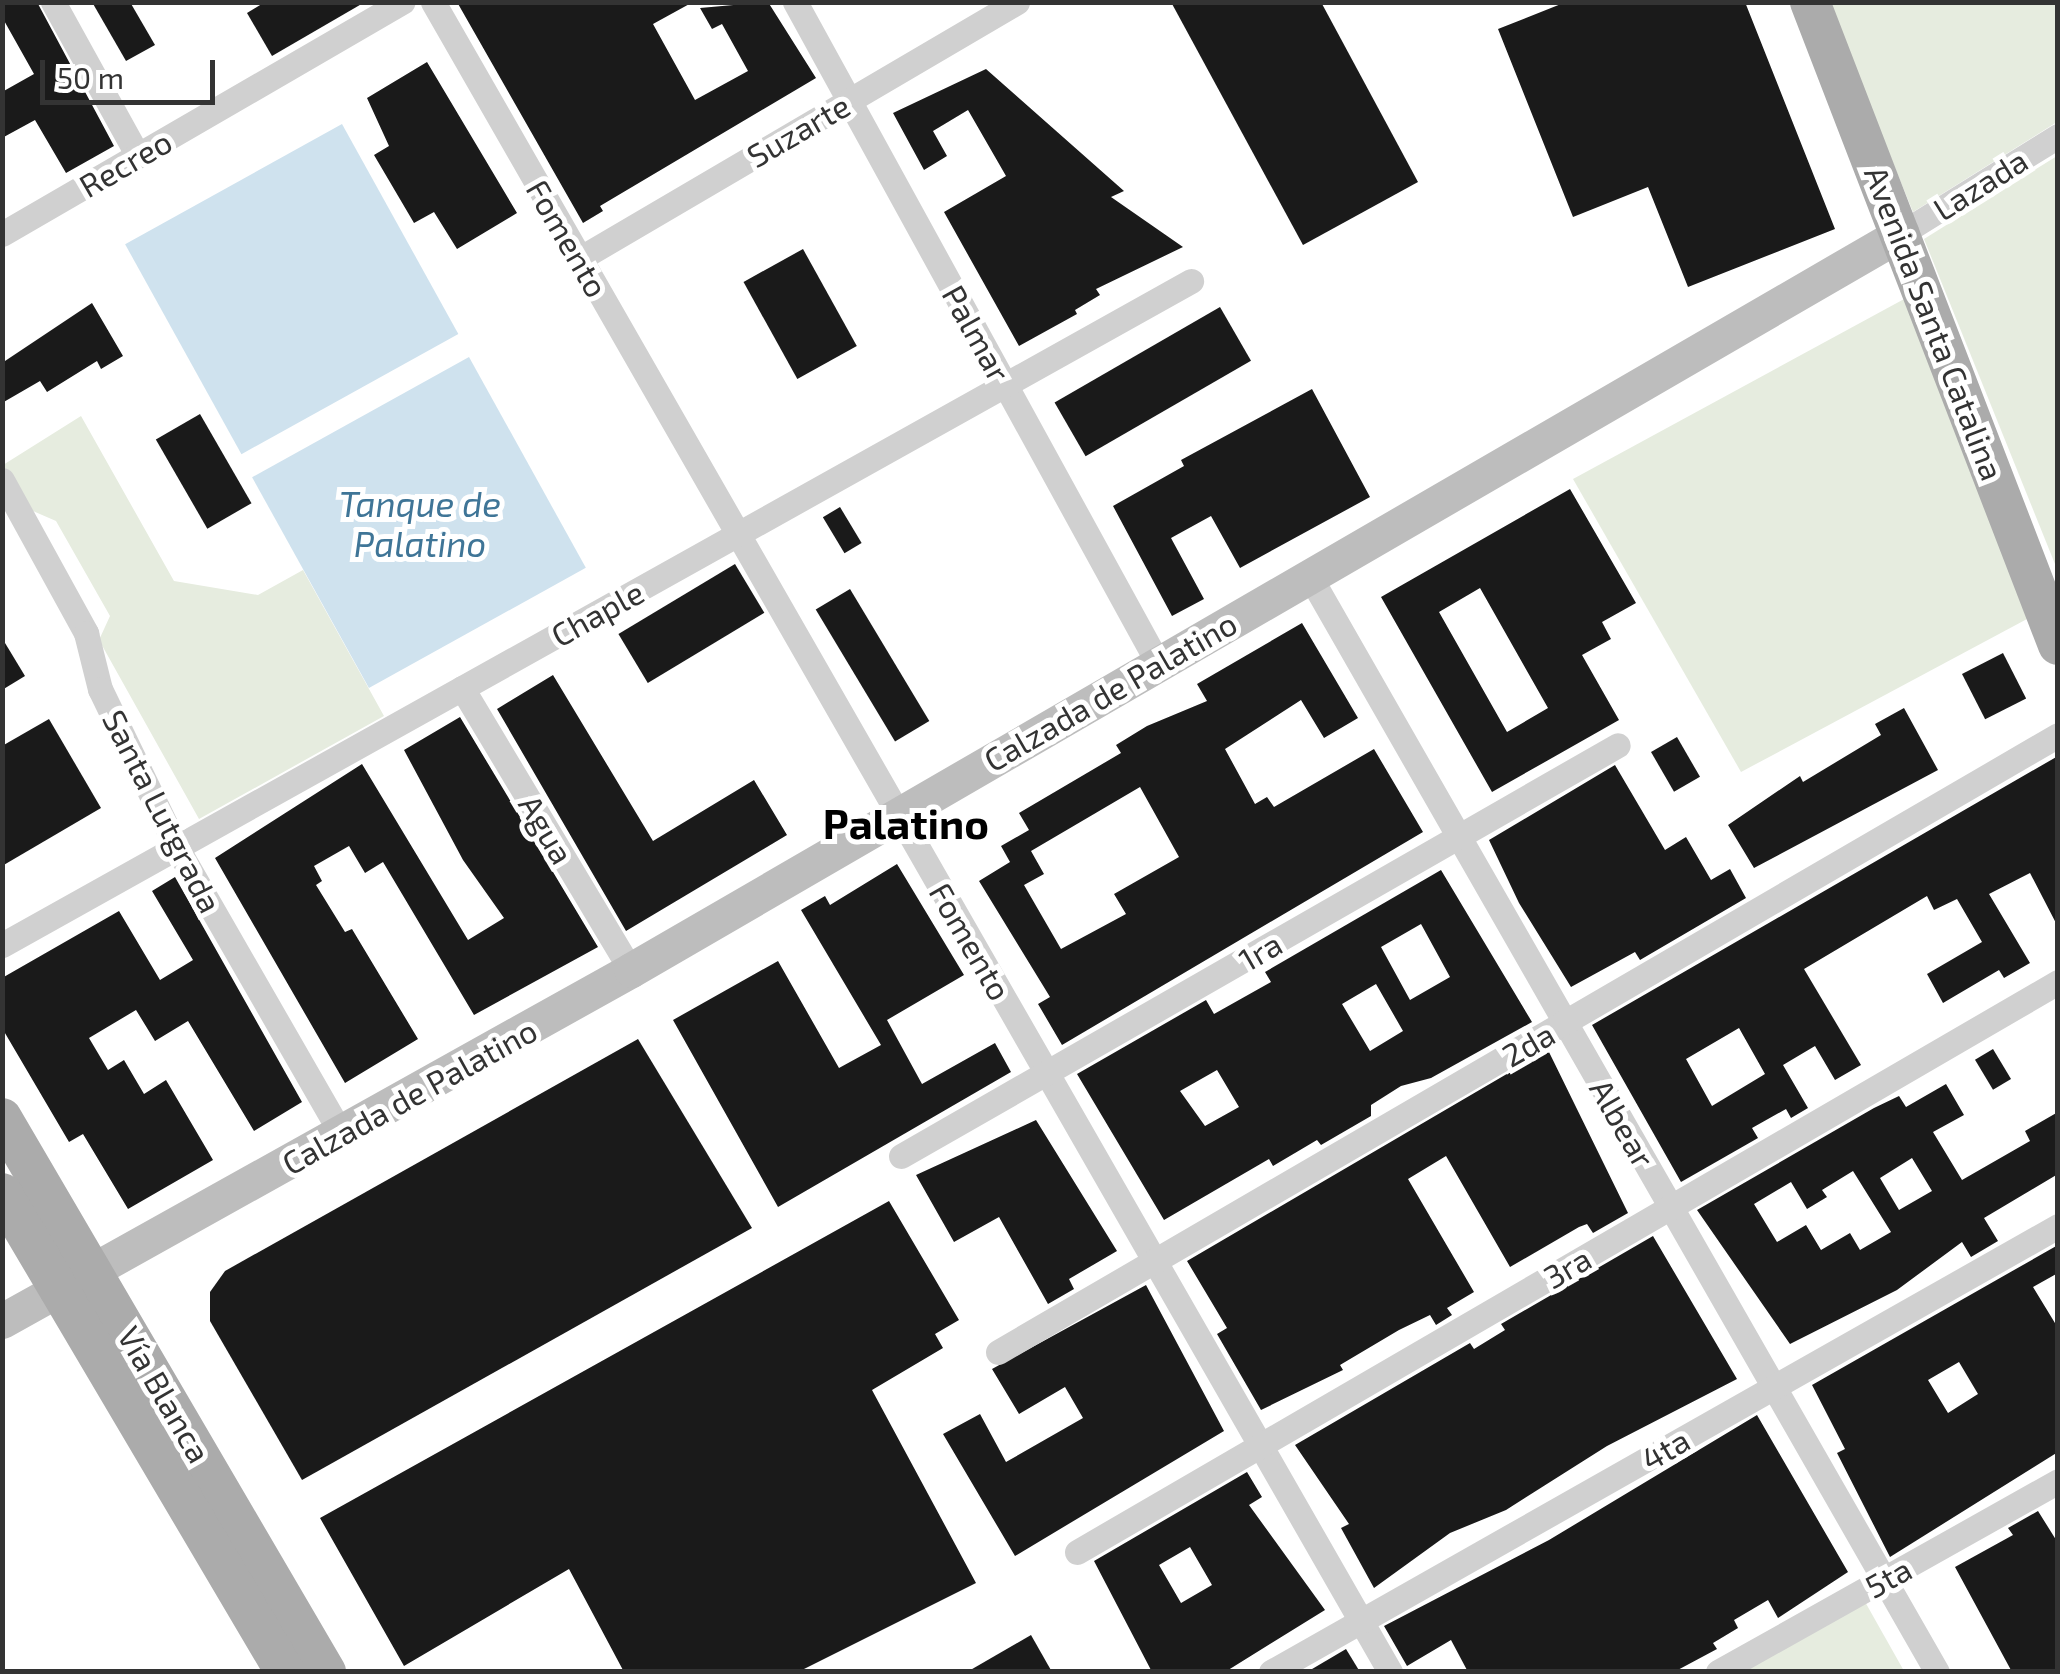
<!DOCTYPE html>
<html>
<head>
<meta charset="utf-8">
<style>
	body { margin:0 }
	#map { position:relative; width:2060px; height:1674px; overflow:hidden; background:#fff; font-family:"Exo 2",sans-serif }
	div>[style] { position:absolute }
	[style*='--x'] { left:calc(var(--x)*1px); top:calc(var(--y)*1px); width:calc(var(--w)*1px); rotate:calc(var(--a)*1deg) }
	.green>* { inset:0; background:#e6ecdf }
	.water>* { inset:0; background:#cfe2ee; transform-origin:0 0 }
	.building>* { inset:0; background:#1a1a1a; transform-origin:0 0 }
	.street>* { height:25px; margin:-12.5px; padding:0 12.5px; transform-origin:12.5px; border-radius:12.5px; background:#d0d0d0 }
	.secondary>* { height:35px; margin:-17.5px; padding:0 17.5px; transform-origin:17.5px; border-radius:17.5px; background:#bdbdbd }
	.primary>* { height:40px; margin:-20px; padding:0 20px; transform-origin:20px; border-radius:20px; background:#ababab }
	span { translate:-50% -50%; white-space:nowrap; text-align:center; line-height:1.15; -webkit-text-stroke:10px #fff; paint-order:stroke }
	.street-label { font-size:32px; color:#333 }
	.water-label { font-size:35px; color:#3f7597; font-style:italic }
	.district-label { font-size:42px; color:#000; font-weight:700 }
	.frame { position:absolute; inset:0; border:5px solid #333; pointer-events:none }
	.scale { position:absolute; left:40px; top:60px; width:175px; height:45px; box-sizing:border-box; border:5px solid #333; border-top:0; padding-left:12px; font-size:30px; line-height:35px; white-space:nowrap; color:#333; -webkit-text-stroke:8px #fff; paint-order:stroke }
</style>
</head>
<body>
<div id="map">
	<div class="green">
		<div style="clip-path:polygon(1828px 3px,2057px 3px,2057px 122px,1913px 212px)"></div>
		<div style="clip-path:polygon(2057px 156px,2057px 569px,1924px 239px)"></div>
		<div style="clip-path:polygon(1906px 298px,2027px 619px,1741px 772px,1573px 479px)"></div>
		<div style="clip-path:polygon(81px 416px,174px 581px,258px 595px,303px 570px,384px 716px,199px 819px,99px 640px,110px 616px,56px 521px,26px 508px,3px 465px)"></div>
		<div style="clip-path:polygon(1864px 1600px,1904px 1671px,1737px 1672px)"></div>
	</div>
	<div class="water">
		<div style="left:342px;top:124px;width:240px;height:248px;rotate:61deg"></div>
		<div style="left:469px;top:357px;width:241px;height:248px;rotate:61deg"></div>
	</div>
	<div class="building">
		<div style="clip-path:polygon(2px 2px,37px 2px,114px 146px,66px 173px,35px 120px,2px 138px,2px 92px,34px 74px,2px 17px)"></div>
		<div style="clip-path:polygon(92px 2px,130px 2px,155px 45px,126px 61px)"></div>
		<div style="clip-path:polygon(265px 2px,365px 2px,272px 56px,247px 13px)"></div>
		<div style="clip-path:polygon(457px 2px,693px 2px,653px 24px,695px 100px,748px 71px,722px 24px,712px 29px,700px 8px,768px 2px,816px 78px,600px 206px,603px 211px,583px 223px)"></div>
		<div style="clip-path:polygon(1171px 2px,1321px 2px,1418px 182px,1303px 245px)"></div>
		<div style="clip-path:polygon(1566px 2px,1745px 2px,1835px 229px,1688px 287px,1648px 187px,1573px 217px,1498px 29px)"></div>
		<div style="clip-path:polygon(427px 62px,517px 213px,457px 249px,434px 212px,414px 223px,374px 155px,389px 146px,367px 98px)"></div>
		<div style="clip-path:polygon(986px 69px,1124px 191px,1111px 197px,1183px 247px,1096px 289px,1100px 295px,1075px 310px,1077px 314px,1019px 346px,944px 212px,1006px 176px,968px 110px,933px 131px,947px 156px,924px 170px,893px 113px)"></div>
		<div style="left:803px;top:249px;width:111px;height:68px;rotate:61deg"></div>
		<div style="clip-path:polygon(92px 303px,123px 356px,101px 369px,97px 361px,47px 392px,40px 381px,2px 403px,2px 363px)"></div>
		<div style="left:1220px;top:307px;width:62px;height:191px;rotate:60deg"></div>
		<div style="clip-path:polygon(1312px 389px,1370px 497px,1240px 568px,1211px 516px,1171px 538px,1204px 599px,1172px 616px,1113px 506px,1184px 466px,1181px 460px)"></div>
		<div style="left:200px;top:414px;width:103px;height:51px;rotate:60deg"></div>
		<div style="clip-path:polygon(evenodd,1570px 489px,1636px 603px,1602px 622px,1611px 639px,1582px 655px,1619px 720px,1492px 792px,1381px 597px,1570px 489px,1480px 588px,1548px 708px,1507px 732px,1439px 612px,1480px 588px)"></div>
		<div style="left:840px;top:507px;width:42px;height:20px;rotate:59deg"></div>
		<div style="left:735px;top:564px;width:57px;height:136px;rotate:59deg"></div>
		<div style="left:850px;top:589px;width:154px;height:40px;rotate:59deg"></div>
		<div style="clip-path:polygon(evenodd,1302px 623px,1358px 718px,1324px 738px,1301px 700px,1225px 749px,1255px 804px,1267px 797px,1274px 807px,1374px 749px,1423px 832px,1062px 1045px,1038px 1004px,1050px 997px,979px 881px,1010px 862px,1001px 846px,1029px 830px,1019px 813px,1121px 753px,1116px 745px,1147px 726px,1207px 701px,1197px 684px,1302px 623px,1140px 787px,1179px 857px,1114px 894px,1126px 914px,1061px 949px,1024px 885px,1044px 874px,1031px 851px,1140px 787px)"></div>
		<div style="clip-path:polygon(2px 638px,25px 676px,2px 690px)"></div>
		<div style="left:2003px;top:653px;width:51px;height:46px;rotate:63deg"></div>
		<div style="clip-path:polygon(553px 675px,653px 841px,754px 780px,787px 835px,626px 931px,497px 709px)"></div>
		<div style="clip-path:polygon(1904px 708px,1938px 770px,1754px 868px,1728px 825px,1800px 776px,1803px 782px,1881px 735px,1875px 724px)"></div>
		<div style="clip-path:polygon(460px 717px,598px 947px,474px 1015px,383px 862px,365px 873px,349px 846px,314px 866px,322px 881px,316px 885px,345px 932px,352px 929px,418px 1039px,345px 1083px,215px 858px,362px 764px,468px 940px,504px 918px,463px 860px,404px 750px)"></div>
		<div style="clip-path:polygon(49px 719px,101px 808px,2px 866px,2px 746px)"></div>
		<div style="left:1677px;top:737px;width:46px;height:30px;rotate:60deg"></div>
		<div style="clip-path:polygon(evenodd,2058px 756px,2058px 927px,2030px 873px,1989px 894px,2030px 963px,2004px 978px,1999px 970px,1943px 1003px,1927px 974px,1982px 942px,1957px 899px,1934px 910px,1927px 896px,1804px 969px,1861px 1065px,1835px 1080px,1815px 1046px,1783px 1065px,1808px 1108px,1791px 1118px,1786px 1109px,1752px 1128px,1758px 1138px,1681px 1182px,1592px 1025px,2058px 756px,1739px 1028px,1765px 1074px,1712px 1106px,1686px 1059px,1739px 1028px)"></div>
		<div style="clip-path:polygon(1615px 765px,1665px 850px,1686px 837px,1711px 880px,1730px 869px,1746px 898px,1640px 960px,1635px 952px,1571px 987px,1519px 903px,1489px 840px)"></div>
		<div style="clip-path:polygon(897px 864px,964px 975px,887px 1020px,922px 1084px,995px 1043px,1011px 1072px,778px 1207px,673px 1020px,778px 961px,839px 1068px,881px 1045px,801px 910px,825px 896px,830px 905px)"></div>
		<div style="clip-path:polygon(evenodd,1441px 870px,1532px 1022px,1431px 1078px,1401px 1086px,1371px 1105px,1371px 1116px,1321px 1145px,1317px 1140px,1273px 1166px,1269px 1159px,1164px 1220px,1077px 1074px,1206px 1000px,1214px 1014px,1271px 982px,1265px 972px,1441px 870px,1421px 924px,1450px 977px,1410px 1000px,1381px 947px,1421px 924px,1441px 870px,1376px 984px,1403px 1031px,1370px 1051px,1342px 1004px,1376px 984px,1441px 870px,1217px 1070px,1239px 1107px,1205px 1126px,1180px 1091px,1217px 1070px)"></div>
		<div style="clip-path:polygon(175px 877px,302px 1102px,254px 1131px,188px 1021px,155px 1041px,136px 1010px,89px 1038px,108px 1070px,124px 1060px,144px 1094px,166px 1080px,213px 1160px,128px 1209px,83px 1134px,69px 1142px,2px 1028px,2px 978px,119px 911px,160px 980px,193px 960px,152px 891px)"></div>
		<div style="clip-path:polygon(638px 1039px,752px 1228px,302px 1480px,210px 1321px,210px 1292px,225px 1271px)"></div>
		<div style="left:1993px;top:1049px;width:35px;height:21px;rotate:59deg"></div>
		<div style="clip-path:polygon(1548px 1050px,1628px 1213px,1593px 1233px,1587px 1224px,1579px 1227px,1510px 1267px,1446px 1156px,1408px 1179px,1474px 1292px,1447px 1308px,1452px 1315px,1436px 1325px,1430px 1315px,1399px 1330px,1340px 1365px,1343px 1370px,1261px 1410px,1217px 1334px,1227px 1328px,1187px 1261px)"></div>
		<div style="clip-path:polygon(evenodd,1946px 1084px,1964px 1115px,1933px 1132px,1962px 1180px,2030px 1141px,2025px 1131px,2058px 1112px,2058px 1174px,1984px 1218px,1998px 1241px,1971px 1257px,1962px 1242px,1897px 1290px,1790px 1344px,1697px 1210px,1874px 1108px,1899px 1096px,1906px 1107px,1946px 1084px,1912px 1158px,1932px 1191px,1899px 1210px,1880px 1178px,1912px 1158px,1946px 1084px,1853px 1171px,1891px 1232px,1860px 1250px,1850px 1233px,1821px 1250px,1806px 1225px,1777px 1242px,1754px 1204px,1791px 1182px,1807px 1209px,1827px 1197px,1822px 1190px,1853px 1171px)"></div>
		<div style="clip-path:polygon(1036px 1120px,1117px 1251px,1069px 1279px,1074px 1289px,1048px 1304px,999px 1217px,954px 1242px,916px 1175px)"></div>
		<div style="clip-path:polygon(889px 1201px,959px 1320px,935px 1334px,943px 1348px,872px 1390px,976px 1583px,798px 1672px,624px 1672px,569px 1569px,404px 1666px,320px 1518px)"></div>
		<div style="clip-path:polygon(1653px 1236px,1737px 1379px,1607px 1446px,1506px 1510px,1450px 1533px,1374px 1588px,1341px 1528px,1349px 1524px,1295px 1445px,1470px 1343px,1474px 1349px,1505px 1330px,1501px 1324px)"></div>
		<div style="clip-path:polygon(evenodd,2058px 1245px,2058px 1273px,2033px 1287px,2058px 1328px,2058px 1452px,1890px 1557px,1837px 1453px,1845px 1449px,1812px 1385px,2058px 1245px,1959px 1362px,1978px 1394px,1948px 1413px,1928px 1380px,1959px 1362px)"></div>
		<div style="clip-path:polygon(1146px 1285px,1224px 1431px,1015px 1556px,943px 1434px,980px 1414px,1006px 1462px,1083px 1418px,1065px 1387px,1019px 1414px,992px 1369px)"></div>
		<div style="clip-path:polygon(1757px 1415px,1848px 1572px,1778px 1618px,1768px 1600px,1734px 1620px,1738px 1628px,1713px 1643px,1717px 1649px,1674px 1672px,1468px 1672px,1451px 1640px,1407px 1666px,1384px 1626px,1549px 1540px)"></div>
		<div style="clip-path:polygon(evenodd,1247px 1472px,1262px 1497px,1249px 1505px,1325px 1610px,1225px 1672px,1152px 1672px,1094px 1561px,1247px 1472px,1190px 1547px,1212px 1585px,1181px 1603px,1159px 1565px,1190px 1547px)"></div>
		<div style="clip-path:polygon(2038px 1511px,2058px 1543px,2058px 1672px,2012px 1672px,1955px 1567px,2013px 1535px,2008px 1528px)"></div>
		<div style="clip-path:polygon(1031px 1635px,1052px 1672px,967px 1672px)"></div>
		<div style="clip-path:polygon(1346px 1649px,1360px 1672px,1307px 1672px)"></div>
	</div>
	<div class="street">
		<div style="--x:53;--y:2;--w:176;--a:61.1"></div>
		<div style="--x:433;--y:2;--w:1925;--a:60.18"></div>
		<div style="--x:795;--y:2;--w:754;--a:61.23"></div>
		<div style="--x:1902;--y:233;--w:184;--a:-31.9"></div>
		<div style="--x:2;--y:234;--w:463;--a:-30.1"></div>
		<div style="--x:579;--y:259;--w:508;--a:-30.4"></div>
		<div style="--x:2;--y:480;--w:175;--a:61.2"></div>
		<div style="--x:86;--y:633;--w:58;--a:76"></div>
		<div style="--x:100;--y:689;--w:177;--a:64.2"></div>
		<div style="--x:177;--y:848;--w:331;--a:60.1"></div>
		<div style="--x:1309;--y:575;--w:1264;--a:60.21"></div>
		<div style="--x:462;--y:688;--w:329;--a:59.1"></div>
		<div style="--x:2;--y:945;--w:1362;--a:-29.18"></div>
		<div style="--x:901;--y:1156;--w:826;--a:-29.82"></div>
		<div style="--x:998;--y:1352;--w:1226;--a:-30.2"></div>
		<div style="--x:1077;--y:1552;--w:1135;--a:-30.16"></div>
		<div style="--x:1271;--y:1672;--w:905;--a:-29.54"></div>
		<div style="--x:1718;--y:1672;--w:390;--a:-29.3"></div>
	</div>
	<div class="secondary">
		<div style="--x:2;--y:1321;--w:720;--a:-29.16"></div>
		<div style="--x:631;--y:970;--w:1469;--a:-30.11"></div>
	</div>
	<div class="primary">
		<div style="--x:1810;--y:2;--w:689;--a:68.91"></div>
		<div style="--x:2;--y:1118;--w:642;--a:59.68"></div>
		<div style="--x:2;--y:1193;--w:556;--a:59.42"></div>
	</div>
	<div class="street-label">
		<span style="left:798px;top:130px;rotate:-30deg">Suzarte</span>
		<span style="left:125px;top:163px;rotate:-30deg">Recreo</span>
		<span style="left:1980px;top:184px;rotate:-32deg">Lazada</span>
		<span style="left:568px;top:238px;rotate:60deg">Fomento</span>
		<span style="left:1935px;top:323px;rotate:69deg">Avenida Santa Catalina</span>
		<span style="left:977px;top:333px;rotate:61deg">Palmar</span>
		<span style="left:597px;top:613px;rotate:-29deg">Chaple</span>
		<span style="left:1110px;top:691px;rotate:-30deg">Calzada de Palatino</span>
		<span style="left:163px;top:811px;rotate:63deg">Santa Lutgrada</span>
		<span style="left:547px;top:829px;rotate:59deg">Agua</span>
		<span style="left:971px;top:941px;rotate:60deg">Fomento</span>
		<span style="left:1260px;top:951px;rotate:-30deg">1ra</span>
		<span style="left:1528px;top:1044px;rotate:-30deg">2da</span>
		<span style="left:409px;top:1096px;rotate:-29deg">Calzada de Palatino</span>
		<span style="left:1623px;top:1123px;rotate:60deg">Albear</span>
		<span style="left:1567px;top:1267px;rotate:-30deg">3ra</span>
		<span style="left:165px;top:1394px;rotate:60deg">Vía Blanca</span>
		<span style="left:1665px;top:1449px;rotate:-30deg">4ta</span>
		<span style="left:1888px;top:1577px;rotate:-29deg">5ta</span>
	</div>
	<div class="water-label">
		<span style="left:420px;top:523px">Tanque de<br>Palatino</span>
	</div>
	<div class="district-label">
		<span style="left:906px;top:822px">Palatino</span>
	</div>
	<div class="frame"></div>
	<div class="scale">50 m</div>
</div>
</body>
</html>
